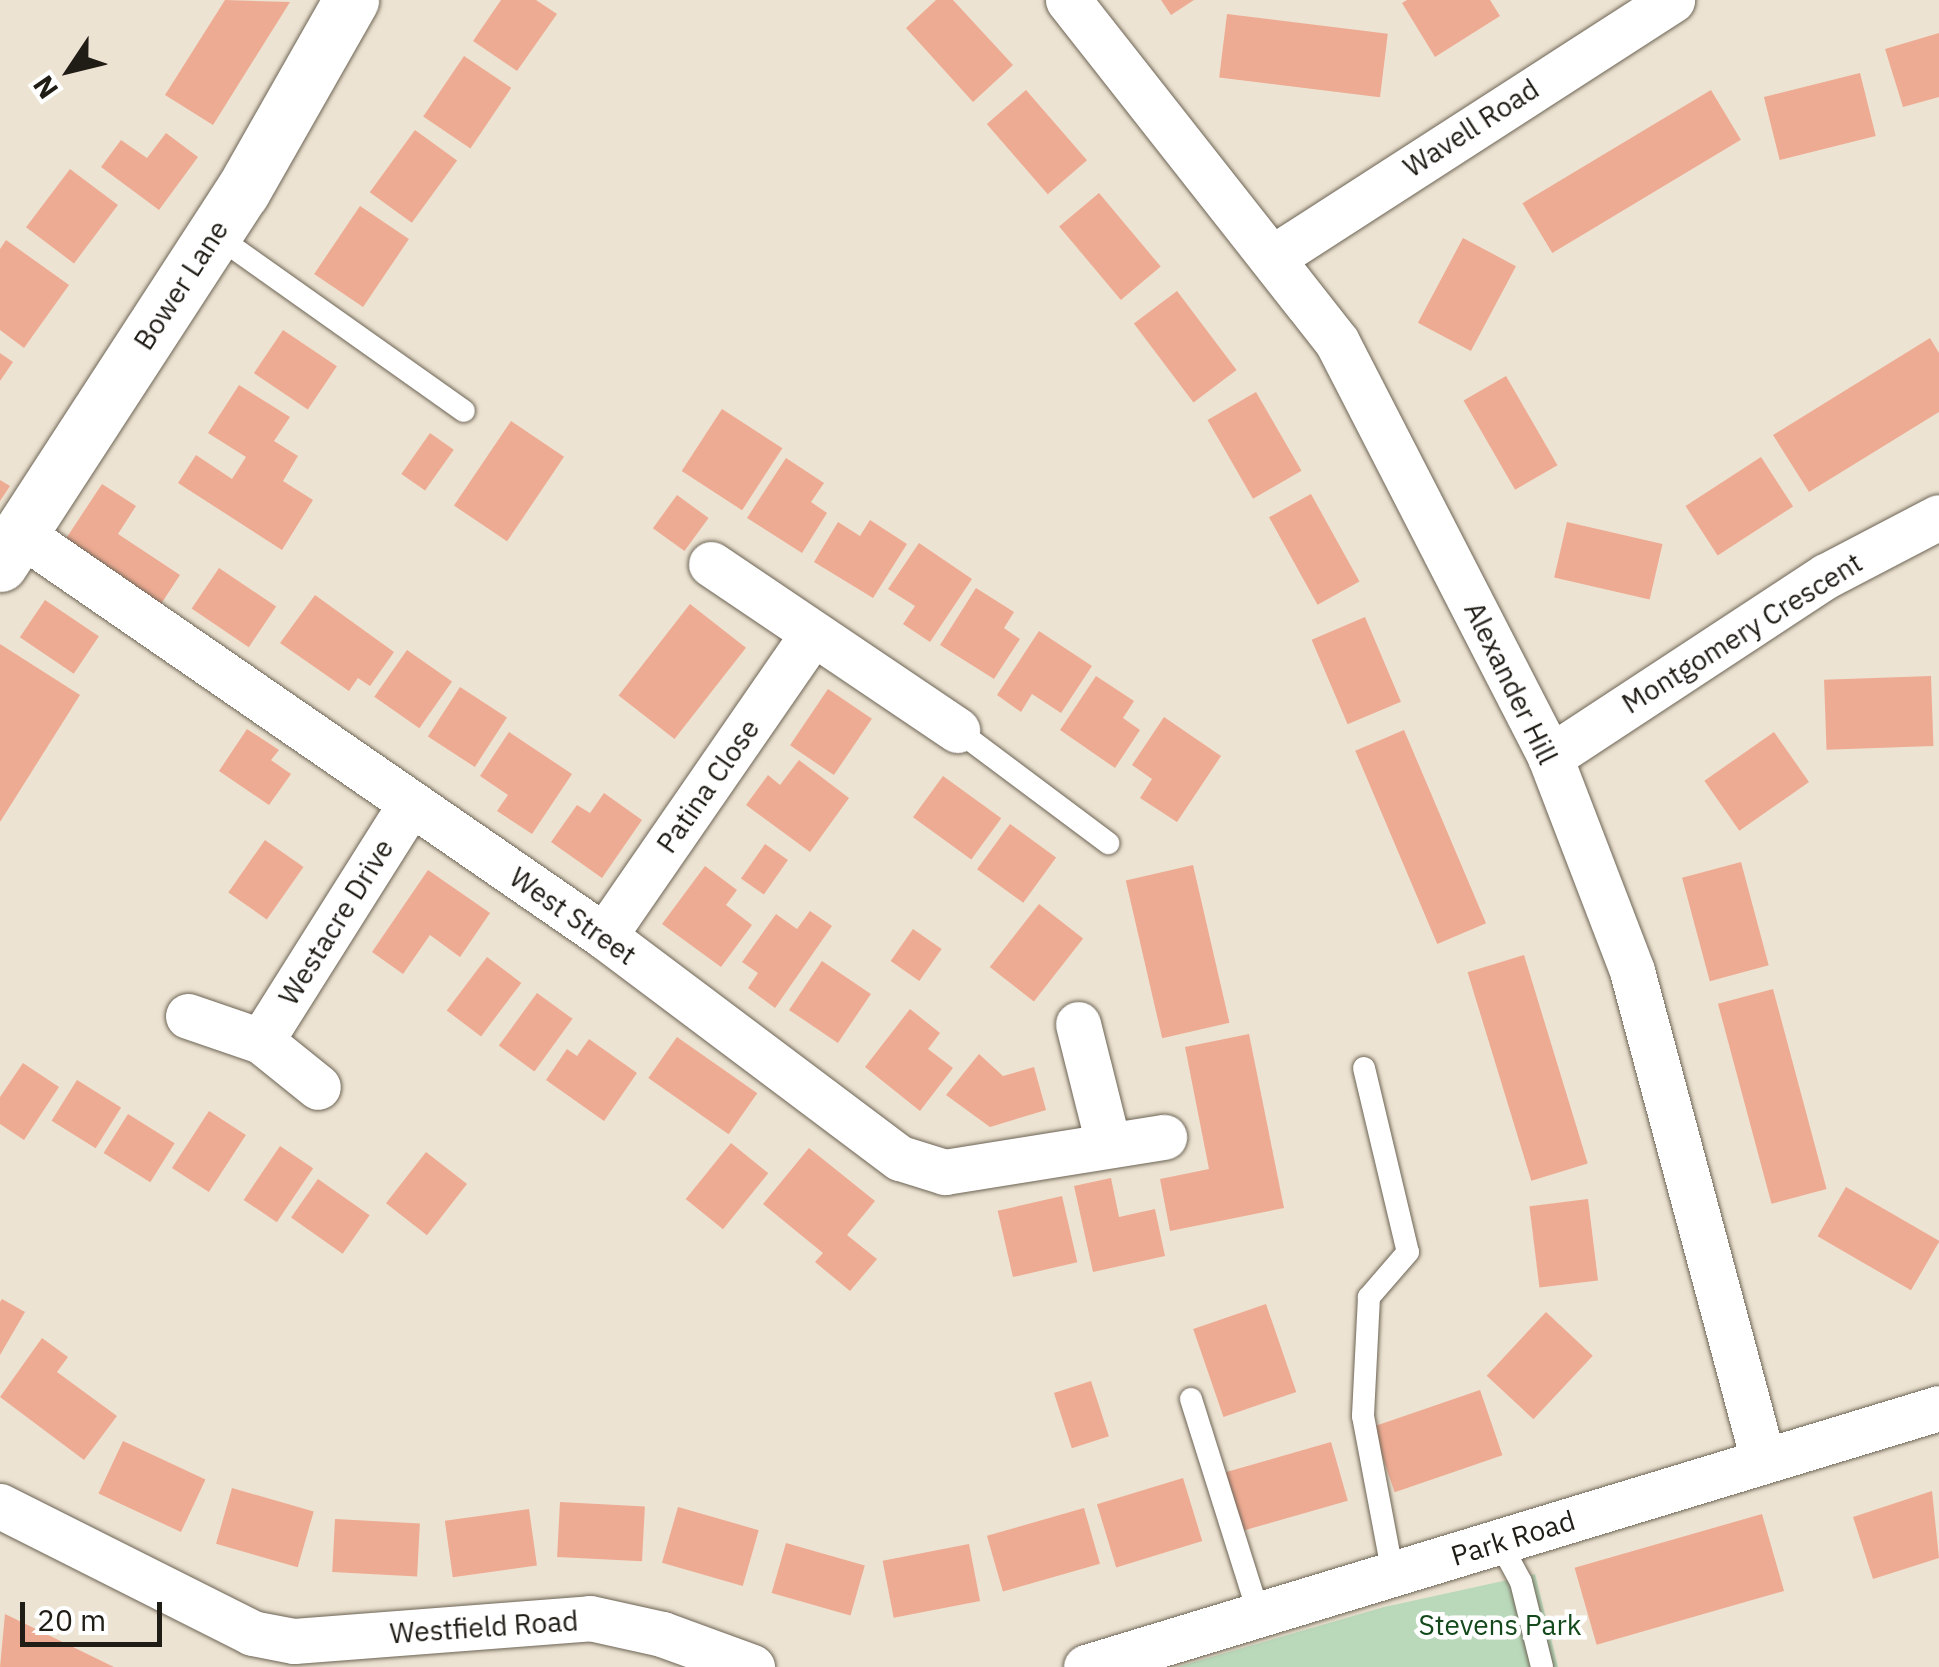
<!DOCTYPE html>
<html>
<head>
<meta charset="utf-8">
<style>
	body { margin:0 }
	#map { position:relative; width:1939px; height:1667px; overflow:hidden; background:#ede3d2; font-family:"IBM Plex Sans",sans-serif }
	div>[style] { position:absolute }
	[style*='--x'] { left:calc(var(--x)*1px); top:calc(var(--y)*1px); width:calc(var(--w)*1px); rotate:calc(var(--a)*1deg) }
	.green>* { inset:0; background:#bad9bb }
	.building>* { inset:0; background:#eeab93; transform-origin:0 0 }
	.roads { filter:drop-shadow(0 0 2px #6d6455) drop-shadow(0 0 2px #6d6455) }
	.service>* { height:22px; margin:-11px; padding:0 11px; transform-origin:11px; border-radius:11px; background:#fff }
	.minor>* { height:45px; margin:-22.5px; padding:0 22.5px; transform-origin:22.5px; border-radius:22.5px; background:#fff }
	.tertiary>* { height:55px; margin:-27.5px; padding:0 27.5px; transform-origin:27.5px; border-radius:27.5px; background:#fff }
	span { translate:-50% -50%; white-space:nowrap; text-align:center; line-height:1.15; -webkit-text-stroke:9px #fff; paint-order:stroke }
	.street-label { font-size:28px; color:#201c16 }
	.park-label { font-size:28px; color:#14491c }
	.north { position:absolute; left:20px; top:20px; width:100px; height:100px; -webkit-text-stroke:8px #fff; paint-order:stroke; rotate:235deg; font-size:28px; font-weight:700; line-height:40px; text-align:center; color:#201c16 }
	.north::after { content:''; display:block; margin:auto; width:35px; height:45px; background:#201c16; clip-path:polygon(50% 0,100% 100%,50% 72%,0 100%) }
	.scale { position:absolute; left:20px; top:1602px; width:142px; height:45px; box-sizing:border-box; border:5px solid #201c16; border-top:0; padding-left:12px; font-size:30px; line-height:35px; white-space:nowrap; color:#201c16; -webkit-text-stroke:8px #fff; paint-order:stroke }
</style>
</head>
<body>
<div id="map">
	<div class="green">
		<div style="clip-path:polygon(1535px 1574px,1558px 1667px,1177px 1667px,1384px 1607px)"></div>
	</div>
	<div class="building">
		<div style="clip-path:polygon(225px 0,290px 2px,213px 125px,165px 95px)"></div>
		<div style="clip-path:polygon(501px 0,536px 0,557px 14px,517px 71px,473px 41px)"></div>
		<div style="clip-path:polygon(936px 0,953px 0,1013px 65px,973px 102px,906px 28px)"></div>
		<div style="clip-path:polygon(1161px 0,1194px 0,1171px 15px)"></div>
		<div style="clip-path:polygon(1407px 0,1490px 0,1500px 16px,1435px 57px,1402px 3px)"></div>
		<div style="left:1227px;top:14px;width:162px;height:64px;rotate:7deg"></div>
		<div style="clip-path:polygon(1939px 33px,1939px 97px,1903px 107px,1885px 49px)"></div>
		<div style="left:464px;top:56px;width:57px;height:73px;rotate:34deg"></div>
		<div style="left:1860px;top:73px;width:65px;height:99px;rotate:76deg"></div>
		<div style="left:1026px;top:90px;width:93px;height:52px;rotate:49deg"></div>
		<div style="left:1711px;top:90px;width:58px;height:220px;rotate:59deg"></div>
		<div style="left:415px;top:130px;width:52px;height:77px;rotate:36deg"></div>
		<div style="clip-path:polygon(166px 133px,198px 157px,159px 210px,101px 167px,121px 140px,147px 158px)"></div>
		<div style="left:70px;top:169px;width:60px;height:73px;rotate:37deg"></div>
		<div style="left:1099px;top:193px;width:96px;height:52px;rotate:50deg"></div>
		<div style="left:360px;top:206px;width:59px;height:82px;rotate:34deg"></div>
		<div style="left:1463px;top:238px;width:60px;height:96px;rotate:28deg"></div>
		<div style="clip-path:polygon(6px 240px,69px 285px,24px 348px,0 330px,0 249px)"></div>
		<div style="left:1177px;top:291px;width:99px;height:54px;rotate:53deg"></div>
		<div style="left:283px;top:330px;width:65px;height:52px;rotate:34deg"></div>
		<div style="clip-path:polygon(1930px 338px,1939px 353px,1939px 412px,1809px 492px,1773px 435px)"></div>
		<div style="clip-path:polygon(0 353px,13px 362px,0 381px)"></div>
		<div style="left:1506px;top:376px;width:103px;height:49px;rotate:60deg"></div>
		<div style="clip-path:polygon(239px 385px,290px 417px,274px 441px,298px 456px,283px 481px,313px 500px,282px 550px,178px 483px,196px 455px,232px 479px,246px 457px,208px 433px)"></div>
		<div style="left:1256px;top:392px;width:91px;height:56px;rotate:60deg"></div>
		<div style="left:722px;top:409px;width:72px;height:74px;rotate:33deg"></div>
		<div style="left:511px;top:421px;width:64px;height:102px;rotate:34deg"></div>
		<div style="left:430px;top:433px;width:29px;height:50px;rotate:35deg"></div>
		<div style="left:1761px;top:457px;width:59px;height:90px;rotate:57deg"></div>
		<div style="clip-path:polygon(786px 458px,824px 483px,811px 502px,827px 513px,802px 553px,747px 518px)"></div>
		<div style="clip-path:polygon(0 480px,10px 486px,0 501px)"></div>
		<div style="clip-path:polygon(102px 484px,136px 506px,118px 534px,180px 575px,161px 604px,65px 540px)"></div>
		<div style="left:1311px;top:494px;width:100px;height:48px;rotate:61deg"></div>
		<div style="left:677px;top:495px;width:39px;height:41px;rotate:36deg"></div>
		<div style="clip-path:polygon(870px 520px,907px 544px,873px 598px,814px 562px,838px 522px,860px 536px)"></div>
		<div style="left:1567px;top:522px;width:98px;height:57px;rotate:13deg"></div>
		<div style="clip-path:polygon(919px 543px,972px 579px,930px 642px,903px 624px,915px 606px,888px 589px)"></div>
		<div style="left:219px;top:568px;width:69px;height:49px;rotate:34deg"></div>
		<div style="clip-path:polygon(976px 588px,1014px 612px,1004px 628px,1020px 639px,994px 679px,940px 645px)"></div>
		<div style="clip-path:polygon(315px 595px,394px 652px,370px 686px,358px 678px,349px 691px,280px 643px)"></div>
		<div style="left:45px;top:600px;width:65px;height:45px;rotate:34deg"></div>
		<div style="left:690px;top:604px;width:71px;height:116px;rotate:38deg"></div>
		<div style="left:1365px;top:617px;width:92px;height:58px;rotate:67deg"></div>
		<div style="clip-path:polygon(1039px 631px,1092px 666px,1061px 713px,1032px 694px,1021px 712px,997px 695px)"></div>
		<div style="clip-path:polygon(0 644px,80px 695px,0 822px)"></div>
		<div style="left:407px;top:650px;width:55px;height:57px;rotate:35deg"></div>
		<div style="clip-path:polygon(1096px 676px,1134px 701px,1123px 718px,1140px 730px,1115px 768px,1060px 730px)"></div>
		<div style="left:1931px;top:676px;width:70px;height:107px;rotate:88deg"></div>
		<div style="left:460px;top:687px;width:56px;height:59px;rotate:33deg"></div>
		<div style="left:828px;top:689px;width:53px;height:68px;rotate:34deg"></div>
		<div style="clip-path:polygon(1164px 717px,1221px 756px,1177px 822px,1140px 798px,1152px 779px,1132px 765px)"></div>
		<div style="clip-path:polygon(247px 729px,279px 750px,271px 760px,291px 774px,269px 805px,219px 771px)"></div>
		<div style="left:1404px;top:730px;width:210px;height:53px;rotate:67deg"></div>
		<div style="clip-path:polygon(509px 732px,572px 774px,532px 834px,497px 811px,508px 795px,480px 776px)"></div>
		<div style="left:1774px;top:732px;width:61px;height:85px;rotate:55deg"></div>
		<div style="clip-path:polygon(799px 760px,849px 798px,810px 852px,746px 805px,768px 775px,780px 785px)"></div>
		<div style="left:943px;top:776px;width:72px;height:51px;rotate:36deg"></div>
		<div style="clip-path:polygon(604px 793px,642px 820px,602px 878px,551px 842px,577px 805px,590px 813px)"></div>
		<div style="left:1010px;top:824px;width:57px;height:56px;rotate:36deg"></div>
		<div style="left:265px;top:840px;width:47px;height:64px;rotate:35deg"></div>
		<div style="left:765px;top:844px;width:28px;height:42px;rotate:35deg"></div>
		<div style="left:1741px;top:862px;width:107px;height:61px;rotate:75deg"></div>
		<div style="left:1193px;top:865px;width:162px;height:69px;rotate:77deg"></div>
		<div style="clip-path:polygon(705px 866px,737px 890px,726px 905px,752px 925px,721px 967px,662px 924px)"></div>
		<div style="clip-path:polygon(428px 870px,490px 913px,460px 957px,430px 935px,403px 974px,372px 952px)"></div>
		<div style="left:1039px;top:904px;width:56px;height:80px;rotate:38deg"></div>
		<div style="clip-path:polygon(810px 911px,832px 926px,775px 1008px,748px 988px,758px 973px,742px 962px,776px 914px,797px 929px)"></div>
		<div style="left:913px;top:929px;width:35px;height:39px;rotate:35deg"></div>
		<div style="left:1524px;top:955px;width:218px;height:59px;rotate:73deg"></div>
		<div style="left:487px;top:957px;width:43px;height:67px;rotate:37deg"></div>
		<div style="left:822px;top:961px;width:59px;height:59px;rotate:34deg"></div>
		<div style="left:1773px;top:989px;width:207px;height:57px;rotate:75deg"></div>
		<div style="left:537px;top:993px;width:44px;height:65px;rotate:36deg"></div>
		<div style="clip-path:polygon(910px 1009px,940px 1033px,928px 1049px,953px 1068px,920px 1111px,865px 1067px)"></div>
		<div style="clip-path:polygon(1249px 1034px,1284px 1208px,1170px 1231px,1160px 1179px,1209px 1169px,1185px 1047px)"></div>
		<div style="left:677px;top:1037px;width:98px;height:50px;rotate:35deg"></div>
		<div style="clip-path:polygon(589px 1039px,637px 1073px,604px 1121px,546px 1080px,567px 1049px,577px 1056px)"></div>
		<div style="clip-path:polygon(979px 1054px,1003px 1076px,1034px 1067px,1046px 1110px,990px 1127px,946px 1095px)"></div>
		<div style="clip-path:polygon(23px 1063px,59px 1087px,24px 1140px,0 1124px,0 1097px)"></div>
		<div style="left:77px;top:1080px;width:52px;height:48px;rotate:32deg"></div>
		<div style="left:209px;top:1111px;width:44px;height:68px;rotate:33deg"></div>
		<div style="left:128px;top:1114px;width:55px;height:46px;rotate:32deg"></div>
		<div style="left:731px;top:1143px;width:48px;height:72px;rotate:39deg"></div>
		<div style="left:280px;top:1146px;width:40px;height:65px;rotate:34deg"></div>
		<div style="clip-path:polygon(809px 1148px,875px 1201px,847px 1235px,877px 1259px,850px 1291px,815px 1262px,823px 1253px,763px 1204px)"></div>
		<div style="left:426px;top:1152px;width:52px;height:65px;rotate:38deg"></div>
		<div style="clip-path:polygon(1111px 1178px,1119px 1217px,1155px 1209px,1165px 1256px,1093px 1272px,1074px 1186px)"></div>
		<div style="left:318px;top:1179px;width:63px;height:47px;rotate:35deg"></div>
		<div style="left:1846px;top:1187px;width:108px;height:57px;rotate:30deg"></div>
		<div style="left:1062px;top:1196px;width:68px;height:66px;rotate:77deg"></div>
		<div style="left:1588px;top:1199px;width:82px;height:59px;rotate:83deg"></div>
		<div style="clip-path:polygon(2px 1299px,25px 1312px,0 1355px,0 1302px)"></div>
		<div style="left:1266px;top:1304px;width:93px;height:77px;rotate:71deg"></div>
		<div style="left:1546px;top:1312px;width:64px;height:87px;rotate:43deg"></div>
		<div style="clip-path:polygon(42px 1338px,68px 1357px,57px 1372px,117px 1416px,84px 1460px,0 1397px)"></div>
		<div style="left:1091px;top:1381px;width:58px;height:39px;rotate:72deg"></div>
		<div style="left:1480px;top:1390px;width:69px;height:114px;rotate:71deg"></div>
		<div style="left:123px;top:1441px;width:91px;height:58px;rotate:25deg"></div>
		<div style="left:1331px;top:1442px;width:61px;height:118px;rotate:74deg"></div>
		<div style="left:1183px;top:1478px;width:66px;height:90px;rotate:73deg"></div>
		<div style="left:232px;top:1488px;width:85px;height:58px;rotate:16deg"></div>
		<div style="clip-path:polygon(1932px 1491px,1939px 1558px,1873px 1579px,1853px 1517px)"></div>
		<div style="left:560px;top:1502px;width:85px;height:55px;rotate:3deg"></div>
		<div style="left:678px;top:1507px;width:84px;height:58px;rotate:16deg"></div>
		<div style="left:1084px;top:1508px;width:58px;height:101px;rotate:74deg"></div>
		<div style="left:529px;top:1509px;width:57px;height:85px;rotate:82deg"></div>
		<div style="left:1762px;top:1514px;width:80px;height:195px;rotate:74deg"></div>
		<div style="left:335px;top:1519px;width:85px;height:53px;rotate:3deg"></div>
		<div style="left:786px;top:1543px;width:82px;height:52px;rotate:16deg"></div>
		<div style="left:969px;top:1544px;width:58px;height:88px;rotate:79deg"></div>
		<div style="clip-path:polygon(5px 1614px,114px 1667px,0 1667px)"></div>
	</div>
	<div class="roads">
		<div class="service">
			<div style="--x:214;--y:234;--w:306;--a:35.3"></div>
			<div style="--x:957;--y:730;--w:189;--a:36.8"></div>
			<div style="--x:1364;--y:1068;--w:189;--a:76.6"></div>
			<div style="--x:1408;--y:1252;--w:60;--a:130.9"></div>
			<div style="--x:1369;--y:1297;--w:119;--a:92.9"></div>
			<div style="--x:1363;--y:1416;--w:162;--a:79.3"></div>
			<div style="--x:1191;--y:1399;--w:226;--a:72.5"></div>
			<div style="--x:1500;--y:1543;--w:44;--a:61.7"></div>
			<div style="--x:1521;--y:1582;--w:88;--a:76.1"></div>
		</div>
		<div class="minor">
			<div style="--x:1068;--y:0;--w:435;--a:51.8"></div>
			<div style="--x:1337;--y:342;--w:466;--a:62.8"></div>
			<div style="--x:1550;--y:757;--w:229;--a:69"></div>
			<div style="--x:1632;--y:971;--w:506;--a:75"></div>
			<div style="--x:1272;--y:258;--w:476;--a:-32.8"></div>
			<div style="--x:18;--y:532;--w:712;--a:34.58"></div>
			<div style="--x:604;--y:936;--w:370;--a:36.9"></div>
			<div style="--x:900;--y:1158;--w:47;--a:17.3"></div>
			<div style="--x:945;--y:1172;--w:222;--a:-9.1"></div>
			<div style="--x:711;--y:564;--w:297;--a:34"></div>
			<div style="--x:1550;--y:757;--w:330;--a:-33.3"></div>
			<div style="--x:1826;--y:576;--w:127;--a:-27.6"></div>
			<div style="--x:604;--y:936;--w:366;--a:-55.4"></div>
			<div style="--x:188;--y:1016;--w:77;--a:18.9"></div>
			<div style="--x:261;--y:1041;--w:73;--a:38.9"></div>
			<div style="--x:1078;--y:1024;--w:123;--a:75.9"></div>
			<div style="--x:261;--y:1041;--w:281;--a:-57.8"></div>
			<div style="--x:0;--y:1506;--w:282;--a:26.7"></div>
			<div style="--x:252;--y:1633;--w:43;--a:10.8"></div>
			<div style="--x:294;--y:1641;--w:297;--a:-4.4"></div>
			<div style="--x:590;--y:1618;--w:74;--a:12.5"></div>
			<div style="--x:662;--y:1634;--w:96;--a:20.1"></div>
			<div style="--x:1086;--y:1667;--w:891;--a:-16.89"></div>
		</div>
		<div class="tertiary">
			<div style="--x:0;--y:564;--w:444;--a:-57"></div>
			<div style="--x:242;--y:192;--w:221;--a:-60.4"></div>
		</div>
	</div>
	<div class="street-label">
		<span style="left:1471px;top:128px;rotate:-33deg">Wavell Road</span>
		<span style="left:181px;top:285px;rotate:-57deg">Bower Lane</span>
		<span style="left:1742px;top:633px;rotate:-32deg">Montgomery Crescent</span>
		<span style="left:1511px;top:683px;rotate:64deg">Alexander Hill</span>
		<span style="left:708px;top:786px;rotate:-55deg">Patina Close</span>
		<span style="left:573px;top:916px;rotate:35deg">West Street</span>
		<span style="left:336px;top:922px;rotate:-58deg">Westacre Drive</span>
		<span style="left:1513px;top:1538px;rotate:-17deg">Park Road</span>
		<span style="left:484px;top:1627px;rotate:-4deg">Westfield Road</span>
	</div>
	<div class="park-label">
		<span style="left:1500px;top:1625px">Stevens Park</span>
	</div>
	<div class="north">N</div>
	<div class="scale">20 m</div>
</div>
</body>
</html>
